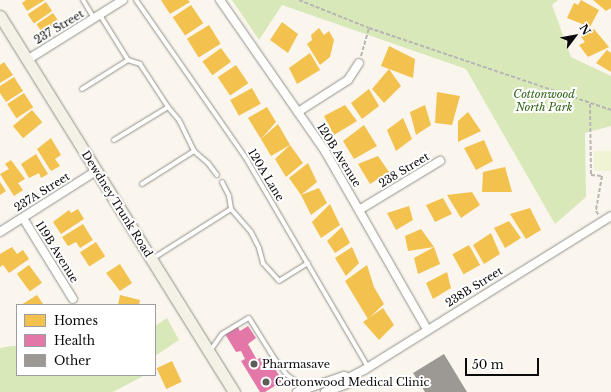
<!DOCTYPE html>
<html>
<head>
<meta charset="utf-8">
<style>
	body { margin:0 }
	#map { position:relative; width:611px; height:392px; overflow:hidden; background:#faf6ed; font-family:"Libre Baskerville",serif }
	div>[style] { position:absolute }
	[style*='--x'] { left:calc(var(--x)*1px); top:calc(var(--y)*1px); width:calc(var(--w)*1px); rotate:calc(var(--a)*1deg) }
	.forest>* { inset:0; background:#d8e8b9 }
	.pitch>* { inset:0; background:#f0f4d5; transform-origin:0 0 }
	.homes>* { inset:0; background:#f2c14e; transform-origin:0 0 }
	.health>* { inset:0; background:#e377a8 }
	.building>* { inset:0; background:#9c9894 }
	.path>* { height:2px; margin-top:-1px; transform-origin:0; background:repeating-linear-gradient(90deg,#b7b6b5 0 4px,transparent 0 6px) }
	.roads { filter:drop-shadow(0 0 1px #92908c) drop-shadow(0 0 1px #92908c) }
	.service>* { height:4px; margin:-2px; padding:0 2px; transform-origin:2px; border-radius:2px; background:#fefefc }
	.minor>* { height:8px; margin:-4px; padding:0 4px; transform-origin:4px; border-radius:4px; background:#fefefc }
	.secondary>* { height:11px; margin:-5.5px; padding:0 5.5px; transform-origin:5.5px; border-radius:5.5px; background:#f4f1e7 }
	.dots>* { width:11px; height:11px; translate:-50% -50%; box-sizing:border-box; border:2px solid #fff; border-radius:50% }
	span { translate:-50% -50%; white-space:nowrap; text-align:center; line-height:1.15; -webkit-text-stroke:4px #fff; paint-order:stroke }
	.street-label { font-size:11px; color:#0a0a0a }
	.park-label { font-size:11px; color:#326518; font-style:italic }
	.poi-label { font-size:11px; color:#0a0a0a }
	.left { translate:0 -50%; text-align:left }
	.legend { position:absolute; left:16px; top:304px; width:140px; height:72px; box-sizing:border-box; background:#fff; border:1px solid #9d9d9d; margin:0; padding:5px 7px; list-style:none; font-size:12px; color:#0a0a0a }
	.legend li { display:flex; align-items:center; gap:8px; height:20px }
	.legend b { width:20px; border:1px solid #9d9d9d }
	.north { position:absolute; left:555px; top:16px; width:40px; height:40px; -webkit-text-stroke:3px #fff; paint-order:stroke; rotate:58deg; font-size:11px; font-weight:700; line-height:16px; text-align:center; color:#0a0a0a }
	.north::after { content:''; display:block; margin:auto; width:14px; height:18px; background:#0a0a0a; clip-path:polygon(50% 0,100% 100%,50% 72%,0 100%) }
	.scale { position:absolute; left:465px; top:358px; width:74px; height:18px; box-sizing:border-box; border:2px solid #0a0a0a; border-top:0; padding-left:5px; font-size:12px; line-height:14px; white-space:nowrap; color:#0a0a0a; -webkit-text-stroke:3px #fff; paint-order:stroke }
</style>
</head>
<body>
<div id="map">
	<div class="forest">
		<div style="clip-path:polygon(232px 0,558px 0,552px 5px,571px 57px,611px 76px,611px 126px,585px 133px,586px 197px,555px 224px,466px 69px,282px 5px,259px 40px)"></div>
		<div style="clip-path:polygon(167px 318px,179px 340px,155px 356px,155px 326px)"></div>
		<div style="clip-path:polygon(12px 346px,17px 346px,17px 375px,145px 375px,113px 392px,0 392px,0 348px)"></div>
	</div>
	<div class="pitch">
		<div style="left:594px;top:151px;width:17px;height:20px"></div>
	</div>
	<div class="homes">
		<div style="clip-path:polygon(26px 0,45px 0,27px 11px,22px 3px)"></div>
		<div style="clip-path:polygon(161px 0,188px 0,190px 2px,170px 14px)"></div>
		<div style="clip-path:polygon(581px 0,599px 10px,590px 27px,567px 18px,574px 3px,578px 5px)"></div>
		<div style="clip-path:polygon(593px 0,611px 0,611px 8px,606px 11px)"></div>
		<div style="left:46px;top:2px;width:11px;height:22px;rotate:56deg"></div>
		<div style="left:191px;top:5px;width:22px;height:22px;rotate:56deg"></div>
		<div style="left:53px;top:13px;width:11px;height:20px;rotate:56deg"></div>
		<div style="clip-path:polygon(282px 22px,298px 34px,288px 53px,270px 40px)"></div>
		<div style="left:209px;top:25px;width:22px;height:26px;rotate:58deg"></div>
		<div style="clip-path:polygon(319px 28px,324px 35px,329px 31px,334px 40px,330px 57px,320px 65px,307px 44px,312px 40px,311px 35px)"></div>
		<div style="clip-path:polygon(594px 29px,609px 47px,588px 57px,579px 45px,585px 42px,581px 37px)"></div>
		<div style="clip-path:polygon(389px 46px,415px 59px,413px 78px,381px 66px)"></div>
		<div style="left:221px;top:48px;width:17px;height:23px;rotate:54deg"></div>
		<div style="clip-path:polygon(607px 50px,611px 53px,611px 72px,596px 63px)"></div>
		<div style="clip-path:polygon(310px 53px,320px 70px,297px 84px,289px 68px)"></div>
		<div style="clip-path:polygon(4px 62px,13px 75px,0 83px,0 65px)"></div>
		<div style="left:236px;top:65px;width:22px;height:22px;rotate:56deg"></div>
		<div style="clip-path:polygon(389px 69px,401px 86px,384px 103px,372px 89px)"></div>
		<div style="clip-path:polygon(14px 77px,23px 91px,6px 102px,0 93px,0 86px)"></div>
		<div style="left:252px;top:88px;width:18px;height:25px;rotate:61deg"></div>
		<div style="clip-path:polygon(369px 89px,379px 106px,362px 119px,351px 103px)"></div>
		<div style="clip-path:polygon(437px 92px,460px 96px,452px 125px,435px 123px)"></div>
		<div style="left:24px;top:93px;width:17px;height:20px;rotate:57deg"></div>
		<div style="clip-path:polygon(345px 105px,357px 121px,334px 135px,324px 116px)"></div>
		<div style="clip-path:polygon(425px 105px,431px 125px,416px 135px,410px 112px)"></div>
		<div style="clip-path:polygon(267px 107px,276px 122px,261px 139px,248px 118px)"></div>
		<div style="left:32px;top:110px;width:16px;height:25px;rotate:50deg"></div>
		<div style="clip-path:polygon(468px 112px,481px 131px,458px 142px,458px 121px)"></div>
		<div style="clip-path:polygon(403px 118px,412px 139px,396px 151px,387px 130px)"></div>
		<div style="clip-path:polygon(278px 124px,290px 145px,271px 156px,261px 139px)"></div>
		<div style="clip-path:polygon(364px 125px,377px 146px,354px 159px,343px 141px)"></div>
		<div style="clip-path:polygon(51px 138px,61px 155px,55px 159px,60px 166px,51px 171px,37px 149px)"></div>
		<div style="clip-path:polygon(484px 140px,493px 161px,476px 170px,464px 148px)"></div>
		<div style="clip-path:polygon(290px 145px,303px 163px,286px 177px,275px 159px)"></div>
		<div style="clip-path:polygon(36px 154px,48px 174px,41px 178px,39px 173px,29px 178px,21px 164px)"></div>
		<div style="clip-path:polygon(378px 156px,389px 172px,370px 184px,358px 164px)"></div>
		<div style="clip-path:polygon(11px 160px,25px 179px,18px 183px,23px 190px,14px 196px,0 174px,9px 169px,5px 164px)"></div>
		<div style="clip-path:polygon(308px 163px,317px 182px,301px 195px,289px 178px)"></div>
		<div style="clip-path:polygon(505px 167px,512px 192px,482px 192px,483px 172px)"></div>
		<div style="clip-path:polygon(0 182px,6px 191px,0 195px)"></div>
		<div style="clip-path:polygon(319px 188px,327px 203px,311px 215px,301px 195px)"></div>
		<div style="clip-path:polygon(472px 192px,480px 205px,461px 218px,447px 195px)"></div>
		<div style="clip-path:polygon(443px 198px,452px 214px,435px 222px,426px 205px)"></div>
		<div style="clip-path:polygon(330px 204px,340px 225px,321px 238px,312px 222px)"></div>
		<div style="clip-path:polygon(409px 206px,413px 220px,396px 230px,387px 213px)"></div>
		<div style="clip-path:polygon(530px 208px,541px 230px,526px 239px,510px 214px)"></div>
		<div style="clip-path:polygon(78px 209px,84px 219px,61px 234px,53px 222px,69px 210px,71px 213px)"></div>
		<div style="clip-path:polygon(509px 221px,521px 238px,505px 248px,494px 228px)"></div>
		<div style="clip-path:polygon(83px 224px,93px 240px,80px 248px,76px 242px,68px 246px,62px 237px)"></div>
		<div style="clip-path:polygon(342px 227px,350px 243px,335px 253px,327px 241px)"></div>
		<div style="clip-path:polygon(421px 229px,434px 247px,408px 251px,405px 236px)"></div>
		<div style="clip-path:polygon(491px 233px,500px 254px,484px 264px,473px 245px)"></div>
		<div style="left:96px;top:242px;width:17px;height:19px;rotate:57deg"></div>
		<div style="left:469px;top:245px;width:23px;height:19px;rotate:61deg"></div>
		<div style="clip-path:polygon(12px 247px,17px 254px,23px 250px,29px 259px,9px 273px,3px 265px,0 267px,0 254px)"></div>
		<div style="clip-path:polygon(352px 247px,359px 263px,346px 276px,335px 258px)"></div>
		<div style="clip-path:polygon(434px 247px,440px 264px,418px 274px,414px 258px)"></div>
		<div style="clip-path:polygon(120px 264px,132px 283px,120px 291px,106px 273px)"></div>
		<div style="left:29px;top:265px;width:22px;height:15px;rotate:54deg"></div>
		<div style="clip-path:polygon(367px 265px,374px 287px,384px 304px,368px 319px,345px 281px)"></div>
		<div style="clip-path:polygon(447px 272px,451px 288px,433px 299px,426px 283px)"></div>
		<div style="clip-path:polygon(37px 295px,43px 304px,21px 305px)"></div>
		<div style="clip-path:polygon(120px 295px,140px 300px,139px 305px,118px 305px)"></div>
		<div style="clip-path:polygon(383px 308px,394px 325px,379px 340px,363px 322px)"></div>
		<div style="left:172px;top:361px;width:23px;height:17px;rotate:65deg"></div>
	</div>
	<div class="health">
		<div style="clip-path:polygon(237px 326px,240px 331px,248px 326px,256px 338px,248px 344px,257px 360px,261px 357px,266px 365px,273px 366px,283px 381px,265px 392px,260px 392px,241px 361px,245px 359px,241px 351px,236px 352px,225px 334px)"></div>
	</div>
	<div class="building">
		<div style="clip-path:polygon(444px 354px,467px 392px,425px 392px,413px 373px)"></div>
	</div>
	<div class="path">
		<div style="--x:299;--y:0;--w:75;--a:21.8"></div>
		<div style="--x:369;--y:28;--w:256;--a:18.7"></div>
		<div style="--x:361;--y:56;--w:29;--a:-74"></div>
		<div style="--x:590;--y:104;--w:71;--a:89.2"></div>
		<div style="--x:591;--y:175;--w:11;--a:5"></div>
		<div style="--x:602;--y:176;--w:36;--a:100"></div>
		<div style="--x:596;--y:211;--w:4;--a:56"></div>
	</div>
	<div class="roads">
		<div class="service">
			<div style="--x:83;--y:0;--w:21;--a:59"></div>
			<div style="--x:136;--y:0;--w:195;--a:55.2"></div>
			<div style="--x:247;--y:160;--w:240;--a:59.7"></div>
			<div style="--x:100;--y:15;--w:53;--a:58.1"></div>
			<div style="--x:128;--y:60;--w:13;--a:18"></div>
			<div style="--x:140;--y:64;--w:51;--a:56.9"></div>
			<div style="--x:168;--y:107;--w:17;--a:50"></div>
			<div style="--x:179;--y:120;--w:34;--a:64"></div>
			<div style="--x:194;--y:151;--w:18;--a:41"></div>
			<div style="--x:208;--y:163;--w:15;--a:53"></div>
			<div style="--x:82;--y:89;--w:54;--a:-32.2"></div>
			<div style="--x:114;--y:140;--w:63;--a:-31.4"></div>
			<div style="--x:222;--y:182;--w:16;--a:63"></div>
			<div style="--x:229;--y:196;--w:13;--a:81"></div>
			<div style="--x:142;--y:184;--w:62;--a:-32.4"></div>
			<div style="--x:152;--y:259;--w:93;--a:-32.3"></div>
			<div style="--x:231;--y:209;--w:30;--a:49"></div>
			<div style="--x:251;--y:232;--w:18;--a:63"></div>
			<div style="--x:259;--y:248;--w:16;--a:75"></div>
			<div style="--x:263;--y:263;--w:24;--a:48"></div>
			<div style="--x:279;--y:281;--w:34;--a:-32"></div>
			<div style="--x:210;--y:351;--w:21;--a:-55"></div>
			<div style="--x:222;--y:334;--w:31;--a:-31"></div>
			<div style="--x:249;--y:318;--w:47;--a:58"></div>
			<div style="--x:274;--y:358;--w:21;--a:53"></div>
			<div style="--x:287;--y:375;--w:14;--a:36"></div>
			<div style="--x:298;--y:383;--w:8;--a:67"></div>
		</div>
		<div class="minor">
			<div style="--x:220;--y:0;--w:184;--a:55.2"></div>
			<div style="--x:325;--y:151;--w:205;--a:60.2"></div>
			<div style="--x:27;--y:60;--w:113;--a:-32"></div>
			<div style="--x:298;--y:112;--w:59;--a:-32.6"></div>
			<div style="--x:348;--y:80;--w:20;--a:-57"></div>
			<div style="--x:359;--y:210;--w:95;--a:-31.2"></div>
			<div style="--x:23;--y:218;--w:95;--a:58.3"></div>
			<div style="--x:0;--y:232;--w:114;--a:-32.4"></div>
			<div style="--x:297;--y:392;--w:50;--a:-18.8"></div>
			<div style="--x:344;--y:376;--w:4;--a:27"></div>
			<div style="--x:348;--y:378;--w:18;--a:-27"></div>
			<div style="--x:364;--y:370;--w:291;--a:-31.9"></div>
			<div style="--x:325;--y:392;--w:23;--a:-20"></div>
			<div style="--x:347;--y:384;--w:6;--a:-81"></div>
		</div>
		<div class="secondary">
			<div style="--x:0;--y:16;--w:443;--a:58.1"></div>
		</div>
	</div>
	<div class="dots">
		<div style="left:254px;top:364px;background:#5e5d59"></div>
		<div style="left:266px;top:382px;background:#5e5d59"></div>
	</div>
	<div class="street-label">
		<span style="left:59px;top:27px;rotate:-31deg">237 Street</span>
		<span style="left:339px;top:155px;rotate:58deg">120B Avenue</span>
		<span style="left:404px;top:170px;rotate:-31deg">238 Street</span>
		<span style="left:266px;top:175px;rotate:59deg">120A Lane</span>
		<span style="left:42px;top:192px;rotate:-32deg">237A Street</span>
		<span style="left:117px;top:204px;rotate:58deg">Dewdney Trunk Road</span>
		<span style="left:57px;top:252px;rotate:58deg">119B Avenue</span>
		<span style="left:474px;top:287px;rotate:-32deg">238B Street</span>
	</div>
	<div class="park-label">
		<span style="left:544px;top:101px">Cottonwood<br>North Park</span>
	</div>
	<div class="poi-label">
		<span class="left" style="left:262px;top:364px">Pharmasave</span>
		<span class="left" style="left:275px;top:382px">Cottonwood Medical Clinic</span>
	</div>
	<ul class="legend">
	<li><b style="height:11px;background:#f2c14e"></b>Homes</li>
	<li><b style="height:11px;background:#e377a8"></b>Health</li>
	<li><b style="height:11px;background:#9c9894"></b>Other</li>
	</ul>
	<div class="north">N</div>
	<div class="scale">50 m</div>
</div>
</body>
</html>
